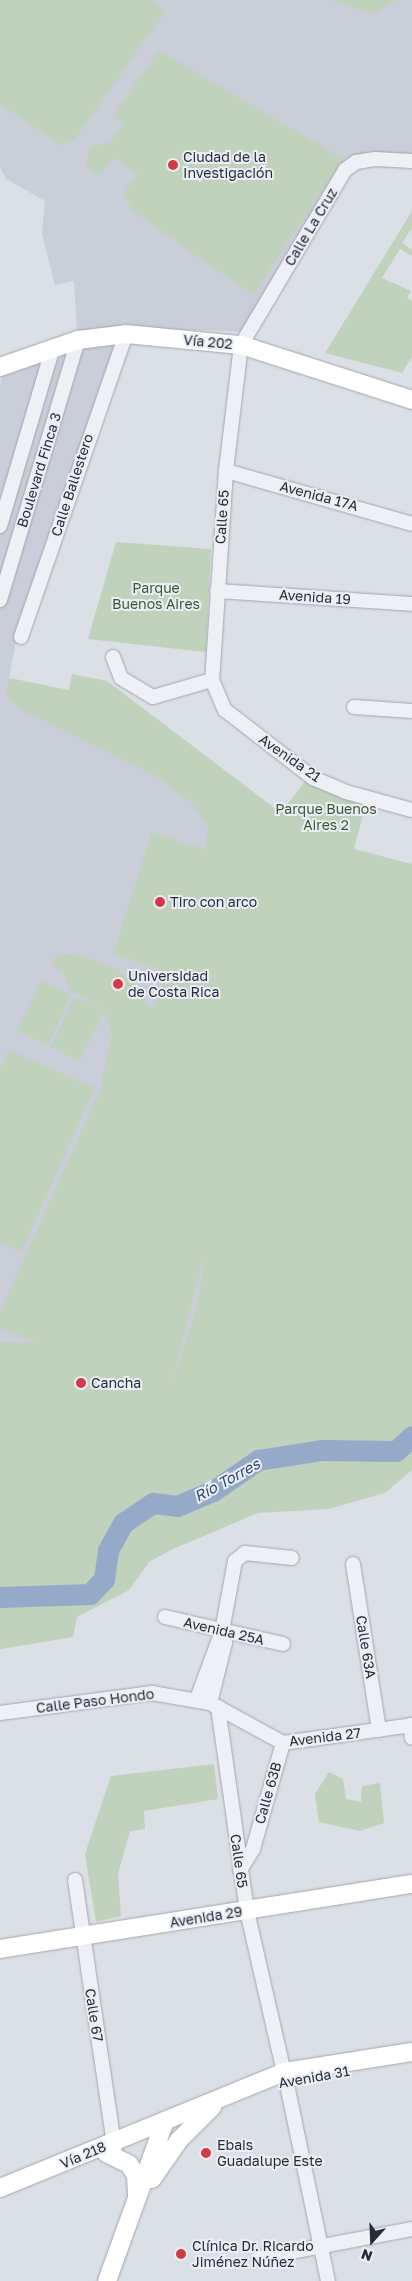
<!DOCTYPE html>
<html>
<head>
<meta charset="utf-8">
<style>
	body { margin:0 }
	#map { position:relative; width:412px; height:2281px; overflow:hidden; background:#dbdfe6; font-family:"Golos Text",sans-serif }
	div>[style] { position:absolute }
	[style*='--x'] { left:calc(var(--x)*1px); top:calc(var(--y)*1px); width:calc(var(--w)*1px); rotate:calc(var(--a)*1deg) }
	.built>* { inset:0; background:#c9ced8 }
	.green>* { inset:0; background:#c0d1bc; transform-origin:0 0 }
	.river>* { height:21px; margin:-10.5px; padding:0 10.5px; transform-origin:10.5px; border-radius:10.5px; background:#95aac8 }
	.roads { filter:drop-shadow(0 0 1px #a1a6b0) drop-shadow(0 0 1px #a1a6b0) }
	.minor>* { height:14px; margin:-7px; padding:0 7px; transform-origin:7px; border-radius:7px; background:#eef0f5 }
	.major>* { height:18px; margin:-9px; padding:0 9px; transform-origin:9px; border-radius:9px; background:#fff }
	.dots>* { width:14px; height:14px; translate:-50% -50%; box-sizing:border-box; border:2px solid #ebeef4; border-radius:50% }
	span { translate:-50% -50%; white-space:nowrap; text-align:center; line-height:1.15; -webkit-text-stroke:4px #ebeef4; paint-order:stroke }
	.poi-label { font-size:14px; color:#252c3d }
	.left { translate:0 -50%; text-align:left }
	.street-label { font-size:14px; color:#252c3d }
	.park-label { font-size:14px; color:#375932 }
	.water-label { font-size:15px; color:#2e4872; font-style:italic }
	.north { position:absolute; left:347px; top:2216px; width:50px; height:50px; -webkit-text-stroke:4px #ebeef4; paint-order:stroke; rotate:200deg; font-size:14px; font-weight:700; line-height:20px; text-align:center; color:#252c3d }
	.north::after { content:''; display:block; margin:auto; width:18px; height:22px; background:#252c3d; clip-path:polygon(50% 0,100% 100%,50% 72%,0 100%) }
</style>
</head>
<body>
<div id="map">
	<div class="built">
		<div style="clip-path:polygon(0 0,412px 0,412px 157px,353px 159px,243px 332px,124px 327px,77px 333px,74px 281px,55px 285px,42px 234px,45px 201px,6px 179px,0 167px)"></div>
		<div style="clip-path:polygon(119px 341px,17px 636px,9px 678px,62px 689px,288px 830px,288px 1333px,0 1597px,0 384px,4px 371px,80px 346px)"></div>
	</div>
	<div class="green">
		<div style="clip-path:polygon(0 0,154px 0,164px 13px,75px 139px,61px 146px,0 104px)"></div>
		<div style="clip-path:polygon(329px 0,397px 0,374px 14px)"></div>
		<div style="clip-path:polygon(159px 50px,343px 159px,253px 295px,134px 212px,123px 194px,138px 174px,114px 157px,99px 176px,86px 166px,90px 146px,109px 143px,124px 122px,113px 116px)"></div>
		<div style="clip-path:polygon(412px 211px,412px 228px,402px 243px,412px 250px,412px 256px,400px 249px,382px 278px,411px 291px,407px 297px,412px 301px,412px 357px,402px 373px,325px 353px)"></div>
		<div style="clip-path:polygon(116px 542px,211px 549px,206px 652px,88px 639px)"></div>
		<div style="clip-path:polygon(evenodd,72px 674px,107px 681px,281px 813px,306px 780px,365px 807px,354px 849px,412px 864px,412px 1470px,385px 1493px,328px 1509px,258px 1513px,173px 1549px,149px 1562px,129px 1590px,77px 1617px,73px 1637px,0 1649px,0 1342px,37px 1343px,0 1328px,0 1312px,100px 1090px,112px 1033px,104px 1012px,79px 1061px,51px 1047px,74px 997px,103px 1010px,70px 990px,64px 974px,53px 968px,52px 960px,60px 954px,81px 955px,115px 968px,134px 983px,147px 1006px,155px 1007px,168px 972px,113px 954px,152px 832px,206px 850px,208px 826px,192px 803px,157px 777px,20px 709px,6px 696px,9px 678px,69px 690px,72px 674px,206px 1249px,197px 1306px,171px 1386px,171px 1385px,206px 1249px)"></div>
		<div style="left:41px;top:981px;width:33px;height:55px;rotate:25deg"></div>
		<div style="clip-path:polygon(9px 1050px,95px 1088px,21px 1252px,0 1243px,0 1069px)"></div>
		<div style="clip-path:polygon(214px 1764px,218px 1799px,144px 1811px,145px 1829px,130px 1831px,118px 1874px,121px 1916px,96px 1922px,85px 1854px,111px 1776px)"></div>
		<div style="clip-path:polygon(329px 1772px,343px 1779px,346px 1799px,361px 1802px,362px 1786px,380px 1783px,384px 1823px,360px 1831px,319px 1822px,315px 1794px)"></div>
	</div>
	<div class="river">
		<div style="--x:0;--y:1597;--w:90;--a:-1.9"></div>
		<div style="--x:90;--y:1594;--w:21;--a:-47"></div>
		<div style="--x:104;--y:1579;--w:29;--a:-82"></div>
		<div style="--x:108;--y:1550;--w:31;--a:-61"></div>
		<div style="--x:123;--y:1523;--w:36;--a:-34"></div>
		<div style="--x:153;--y:1503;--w:24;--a:7"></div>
		<div style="--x:177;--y:1506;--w:39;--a:-23"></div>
		<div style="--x:213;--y:1491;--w:55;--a:-34.6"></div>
		<div style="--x:258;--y:1460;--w:65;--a:-8.9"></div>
		<div style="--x:322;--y:1450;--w:74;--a:0.8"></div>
		<div style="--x:396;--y:1451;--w:22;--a:-43"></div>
	</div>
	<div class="roads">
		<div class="minor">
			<div style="--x:412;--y:161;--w:37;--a:-177"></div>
			<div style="--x:375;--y:159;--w:19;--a:171"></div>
			<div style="--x:356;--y:162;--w:14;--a:144"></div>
			<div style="--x:345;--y:170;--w:204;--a:120.7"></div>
			<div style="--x:241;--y:345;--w:127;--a:96.8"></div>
			<div style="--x:226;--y:471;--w:209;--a:93.8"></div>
			<div style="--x:212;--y:680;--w:33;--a:67"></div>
			<div style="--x:225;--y:710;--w:111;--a:37.7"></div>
			<div style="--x:313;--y:778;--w:36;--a:23"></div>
			<div style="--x:346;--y:792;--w:68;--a:15.3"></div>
			<div style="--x:226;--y:471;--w:193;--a:15.9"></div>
			<div style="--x:0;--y:526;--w:187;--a:-73.5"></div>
			<div style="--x:217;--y:591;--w:195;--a:3.8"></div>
			<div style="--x:0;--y:600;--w:271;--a:-73.3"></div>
			<div style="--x:21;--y:637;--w:321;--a:-70.9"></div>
			<div style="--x:113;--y:657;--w:22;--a:69"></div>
			<div style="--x:121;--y:678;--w:37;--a:31"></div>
			<div style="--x:153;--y:697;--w:61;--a:-16.1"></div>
			<div style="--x:354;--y:707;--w:58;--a:3.9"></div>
			<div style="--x:353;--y:1564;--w:168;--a:81.1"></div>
			<div style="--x:165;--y:1617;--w:121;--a:12.9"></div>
			<div style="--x:197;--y:1699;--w:72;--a:-69.8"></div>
			<div style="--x:210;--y:1703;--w:62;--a:-76"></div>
			<div style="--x:225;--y:1643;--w:12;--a:-104"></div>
			<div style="--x:222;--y:1631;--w:71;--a:-79.5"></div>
			<div style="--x:235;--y:1561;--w:13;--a:-39"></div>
			<div style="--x:245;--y:1553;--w:47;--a:6.1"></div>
			<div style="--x:218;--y:1707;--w:206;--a:81.9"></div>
			<div style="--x:247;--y:1911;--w:165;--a:77.1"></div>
			<div style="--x:0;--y:1713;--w:153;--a:-7.5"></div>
			<div style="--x:152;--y:1693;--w:59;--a:9.8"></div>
			<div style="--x:210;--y:1703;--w:83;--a:28.7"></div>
			<div style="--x:283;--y:1743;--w:130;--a:-7.9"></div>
			<div style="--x:410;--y:1725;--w:13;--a:81"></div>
			<div style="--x:240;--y:1870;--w:25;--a:-58"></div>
			<div style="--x:253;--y:1849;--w:110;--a:-74.2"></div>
			<div style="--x:75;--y:1880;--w:273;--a:81.6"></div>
			<div style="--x:286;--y:2080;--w:205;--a:78.2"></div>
			<div style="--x:259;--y:2258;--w:156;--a:-10.7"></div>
		</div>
		<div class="major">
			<div style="--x:0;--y:367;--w:83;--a:-19.1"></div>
			<div style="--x:78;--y:340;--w:48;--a:-7.1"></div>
			<div style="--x:126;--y:334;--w:116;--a:5.5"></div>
			<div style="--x:241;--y:345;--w:180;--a:17.8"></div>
			<div style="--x:0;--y:1949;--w:417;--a:-9"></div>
			<div style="--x:106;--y:2153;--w:25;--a:26"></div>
			<div style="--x:129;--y:2164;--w:13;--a:58"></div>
			<div style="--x:136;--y:2175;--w:21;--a:87"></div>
			<div style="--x:152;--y:2179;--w:47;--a:-55.3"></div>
			<div style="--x:179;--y:2140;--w:47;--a:-45"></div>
			<div style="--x:0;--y:2188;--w:307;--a:-22.2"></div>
			<div style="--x:284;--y:2072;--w:130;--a:-8.9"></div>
			<div style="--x:107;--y:2281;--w:170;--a:-70.1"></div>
		</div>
	</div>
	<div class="dots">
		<div style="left:173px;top:165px;background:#d23a47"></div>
		<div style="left:160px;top:902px;background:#d23a47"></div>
		<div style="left:118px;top:984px;background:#d23a47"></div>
		<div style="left:81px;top:1383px;background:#d23a47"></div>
		<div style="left:206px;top:2153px;background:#d23a47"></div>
		<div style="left:181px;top:2254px;background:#d23a47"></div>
	</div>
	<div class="poi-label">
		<span class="left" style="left:183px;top:165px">Ciudad de la<br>Investigación</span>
		<span class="left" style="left:170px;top:902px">Tiro con arco</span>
		<span class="left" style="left:128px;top:984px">Universidad<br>de Costa Rica</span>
		<span class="left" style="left:91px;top:1383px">Cancha</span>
		<span class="left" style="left:217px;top:2153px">Ebais<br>Guadalupe Este</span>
		<span class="left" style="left:192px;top:2254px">Clínica Dr. Ricardo<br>Jiménez Núñez</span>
	</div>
	<div class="street-label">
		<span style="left:311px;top:227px;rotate:-59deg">Calle La Cruz</span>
		<span style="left:208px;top:342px;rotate:5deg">Vía 202</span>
		<span style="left:39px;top:470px;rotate:-73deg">Boulevard Finca 3</span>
		<span style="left:72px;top:485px;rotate:-72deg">Calle Ballestero</span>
		<span style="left:319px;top:496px;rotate:15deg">Avenida 17A</span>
		<span style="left:222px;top:517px;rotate:-86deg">Calle 65</span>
		<span style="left:315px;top:597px;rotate:4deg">Avenida 19</span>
		<span style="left:290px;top:758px;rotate:35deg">Avenida 21</span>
		<span style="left:224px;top:1631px;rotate:13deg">Avenida 25A</span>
		<span style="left:366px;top:1647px;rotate:81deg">Calle 63A</span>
		<span style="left:95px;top:1701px;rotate:-7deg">Calle Paso Hondo</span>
		<span style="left:325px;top:1737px;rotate:-7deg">Avenida 27</span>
		<span style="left:268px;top:1793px;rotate:-74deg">Calle 63B</span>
		<span style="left:239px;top:1861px;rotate:82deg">Calle 65</span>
		<span style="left:206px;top:1917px;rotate:-9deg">Avenida 29</span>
		<span style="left:94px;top:2015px;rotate:81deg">Calle 67</span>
		<span style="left:314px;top:2077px;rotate:-10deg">Avenida 31</span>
		<span style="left:83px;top:2155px;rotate:-23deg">Vía 218</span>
	</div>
	<div class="park-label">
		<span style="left:156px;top:596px">Parque<br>Buenos Aires</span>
		<span style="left:326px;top:817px">Parque Buenos<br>Aires 2</span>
	</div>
	<div class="water-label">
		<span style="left:227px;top:1480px;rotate:-29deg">Río Torres</span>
	</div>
	<div class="north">N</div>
</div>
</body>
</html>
